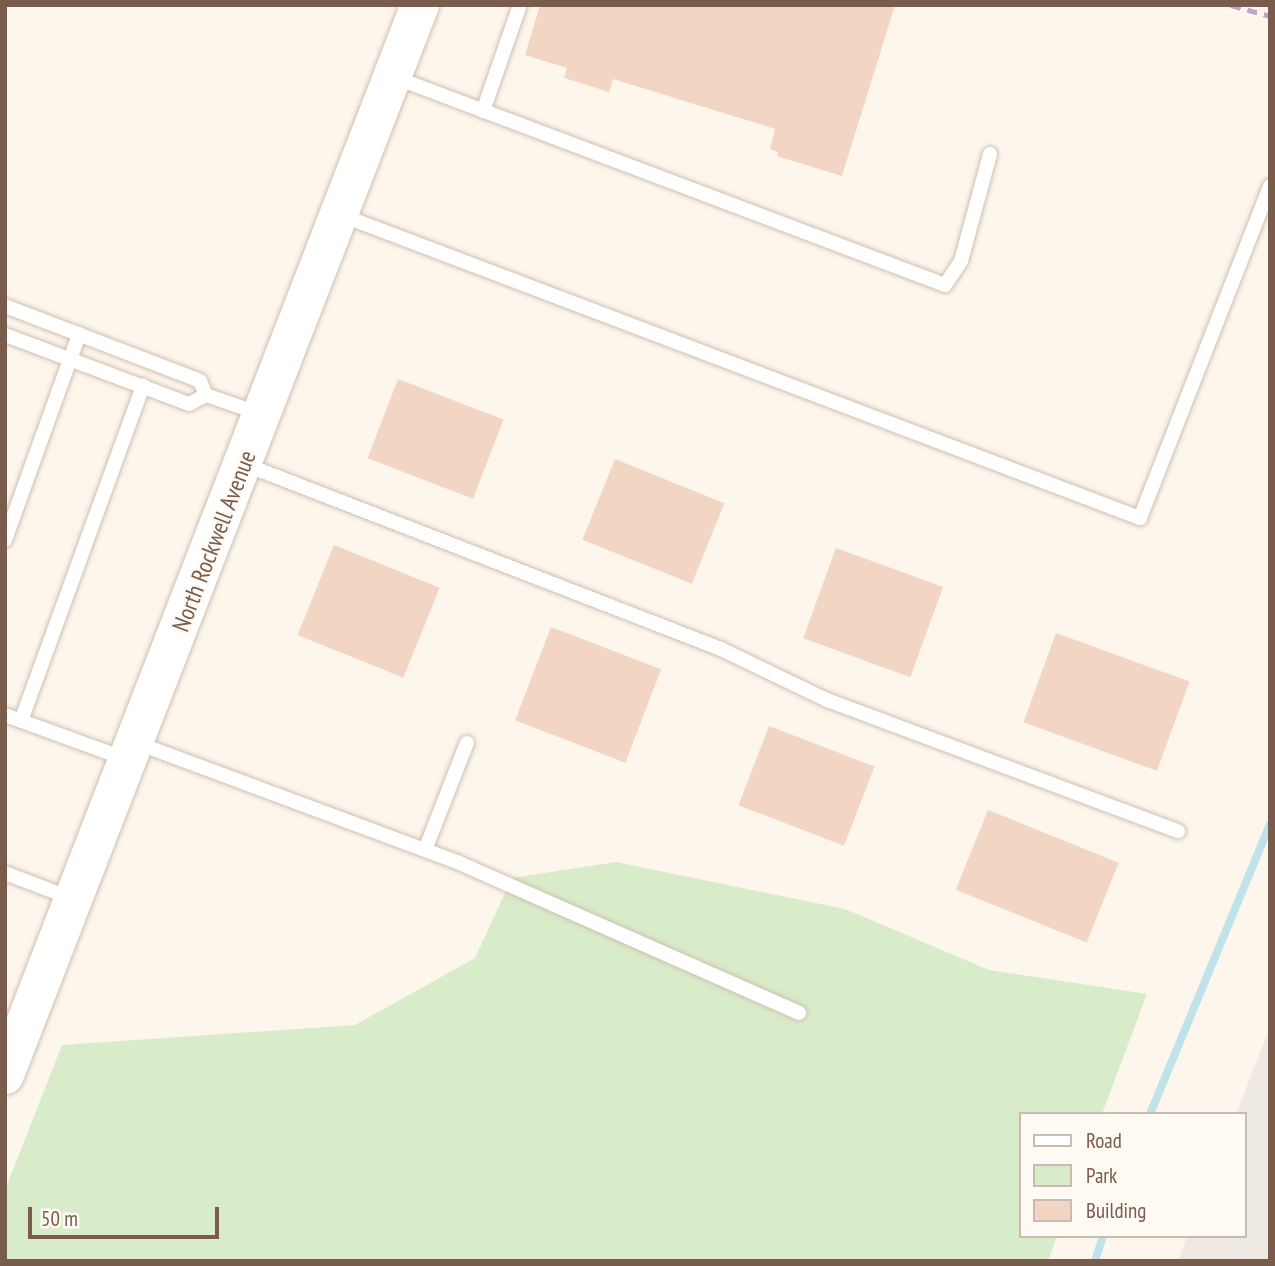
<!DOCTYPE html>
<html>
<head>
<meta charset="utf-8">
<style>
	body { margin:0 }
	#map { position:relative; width:1275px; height:1266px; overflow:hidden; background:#fdf6ec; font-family:"PT Sans Narrow",sans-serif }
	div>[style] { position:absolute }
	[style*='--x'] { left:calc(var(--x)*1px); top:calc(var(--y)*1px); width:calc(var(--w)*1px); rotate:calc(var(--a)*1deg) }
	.industrial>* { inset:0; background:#efe9e4 }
	.green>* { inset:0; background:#d8ecc9 }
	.stream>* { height:8px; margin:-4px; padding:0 4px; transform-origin:4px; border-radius:4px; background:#bfe3e8 }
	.building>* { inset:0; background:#f3d5c3; transform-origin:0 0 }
	.roads { filter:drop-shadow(0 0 2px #d1beb0) drop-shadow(0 0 2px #d1beb0) }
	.lane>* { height:14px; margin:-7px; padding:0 7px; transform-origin:7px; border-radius:7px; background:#fff }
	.secondary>* { height:38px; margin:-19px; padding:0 19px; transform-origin:19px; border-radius:19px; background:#fff }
	.rail>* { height:5px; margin-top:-2.5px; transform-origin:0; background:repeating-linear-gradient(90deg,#b9a8c9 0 10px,transparent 0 17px) }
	span { translate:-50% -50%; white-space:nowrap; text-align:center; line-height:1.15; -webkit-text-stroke:5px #fffaf3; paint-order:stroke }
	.street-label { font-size:24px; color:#7a5c4d }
	.frame { position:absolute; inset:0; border:7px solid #7a5c4d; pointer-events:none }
	.legend { position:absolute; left:1019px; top:1112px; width:228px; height:126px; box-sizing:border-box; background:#fffaf3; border:2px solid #cabbb1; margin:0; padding:9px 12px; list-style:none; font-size:21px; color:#7a5c4d }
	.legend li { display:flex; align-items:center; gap:14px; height:35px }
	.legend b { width:35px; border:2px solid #cabbb1 }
	.scale { position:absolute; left:28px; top:1207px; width:191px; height:32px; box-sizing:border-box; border:4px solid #7a5c4d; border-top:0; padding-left:9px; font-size:21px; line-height:24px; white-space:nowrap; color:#7a5c4d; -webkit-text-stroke:5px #fffaf3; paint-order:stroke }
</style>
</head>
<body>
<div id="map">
	<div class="industrial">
		<div style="clip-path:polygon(1270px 1027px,1270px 1261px,1178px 1261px,1187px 1236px,1245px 1236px,1245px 1114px,1236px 1114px)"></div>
	</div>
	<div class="green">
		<div style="clip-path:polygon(616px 862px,845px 909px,989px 970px,1147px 994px,1102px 1114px,1021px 1114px,1021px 1236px,1057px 1236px,1048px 1261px,5px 1260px,5px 1190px,62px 1045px,355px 1025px,475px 958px,512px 878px)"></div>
	</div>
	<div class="stream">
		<div style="--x:1150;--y:1114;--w:313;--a:-67.5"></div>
		<div style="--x:1095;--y:1261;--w:26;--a:-72"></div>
	</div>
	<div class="building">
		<div style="clip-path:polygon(540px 5px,895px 5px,842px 176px,777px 156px,778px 152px,770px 149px,775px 129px,613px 79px,609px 92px,564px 78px,567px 68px,525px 55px)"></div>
		<div style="left:398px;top:379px;width:113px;height:85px;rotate:21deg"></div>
		<div style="left:615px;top:459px;width:118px;height:87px;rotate:22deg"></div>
		<div style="left:334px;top:545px;width:114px;height:97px;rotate:22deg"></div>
		<div style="left:836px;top:548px;width:114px;height:96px;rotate:20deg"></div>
		<div style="left:551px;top:627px;width:118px;height:100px;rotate:21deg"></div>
		<div style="left:1056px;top:633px;width:142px;height:95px;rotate:20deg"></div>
		<div style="left:769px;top:726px;width:113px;height:85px;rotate:21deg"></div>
		<div style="left:988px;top:810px;width:141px;height:86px;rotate:22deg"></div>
	</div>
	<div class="roads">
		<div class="lane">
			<div style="--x:394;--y:77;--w:589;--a:20.68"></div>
			<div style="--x:945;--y:285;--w:29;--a:-56"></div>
			<div style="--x:961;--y:261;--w:111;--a:-74.8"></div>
			<div style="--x:483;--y:111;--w:112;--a:-70.8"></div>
			<div style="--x:341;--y:215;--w:855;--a:20.77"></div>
			<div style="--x:1140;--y:518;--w:357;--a:-68.6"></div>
			<div style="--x:5;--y:306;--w:209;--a:21"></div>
			<div style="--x:200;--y:381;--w:15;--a:67"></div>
			<div style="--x:206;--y:395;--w:19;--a:152"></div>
			<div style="--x:189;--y:404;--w:197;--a:-159.4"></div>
			<div style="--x:206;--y:395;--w:55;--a:19.1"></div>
			<div style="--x:244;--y:464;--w:512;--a:21.2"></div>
			<div style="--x:721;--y:649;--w:118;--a:25.7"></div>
			<div style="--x:827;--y:700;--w:375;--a:20.5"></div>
			<div style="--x:5;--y:540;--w:219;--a:-70.2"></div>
			<div style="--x:5;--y:715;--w:129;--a:20"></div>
			<div style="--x:21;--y:721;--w:357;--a:-70"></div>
			<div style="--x:137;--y:743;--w:341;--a:20.4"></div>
			<div style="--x:457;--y:862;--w:374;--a:23.8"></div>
			<div style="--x:425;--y:850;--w:115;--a:-68.6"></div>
			<div style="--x:5;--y:873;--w:73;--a:20.9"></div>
		</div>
		<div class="secondary">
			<div style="--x:5;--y:1075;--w:1148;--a:-68.8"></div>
		</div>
	</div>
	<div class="rail">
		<div style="--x:1231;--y:5;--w:41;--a:15.8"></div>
	</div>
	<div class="street-label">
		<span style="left:214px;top:541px;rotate:-69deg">North Rockwell Avenue</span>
	</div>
	<div class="frame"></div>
	<ul class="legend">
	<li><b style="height:9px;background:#fff"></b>Road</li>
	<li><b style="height:19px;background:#d8ecc9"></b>Park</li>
	<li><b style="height:19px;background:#f3d5c3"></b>Building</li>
	</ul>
	<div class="scale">50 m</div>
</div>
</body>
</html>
